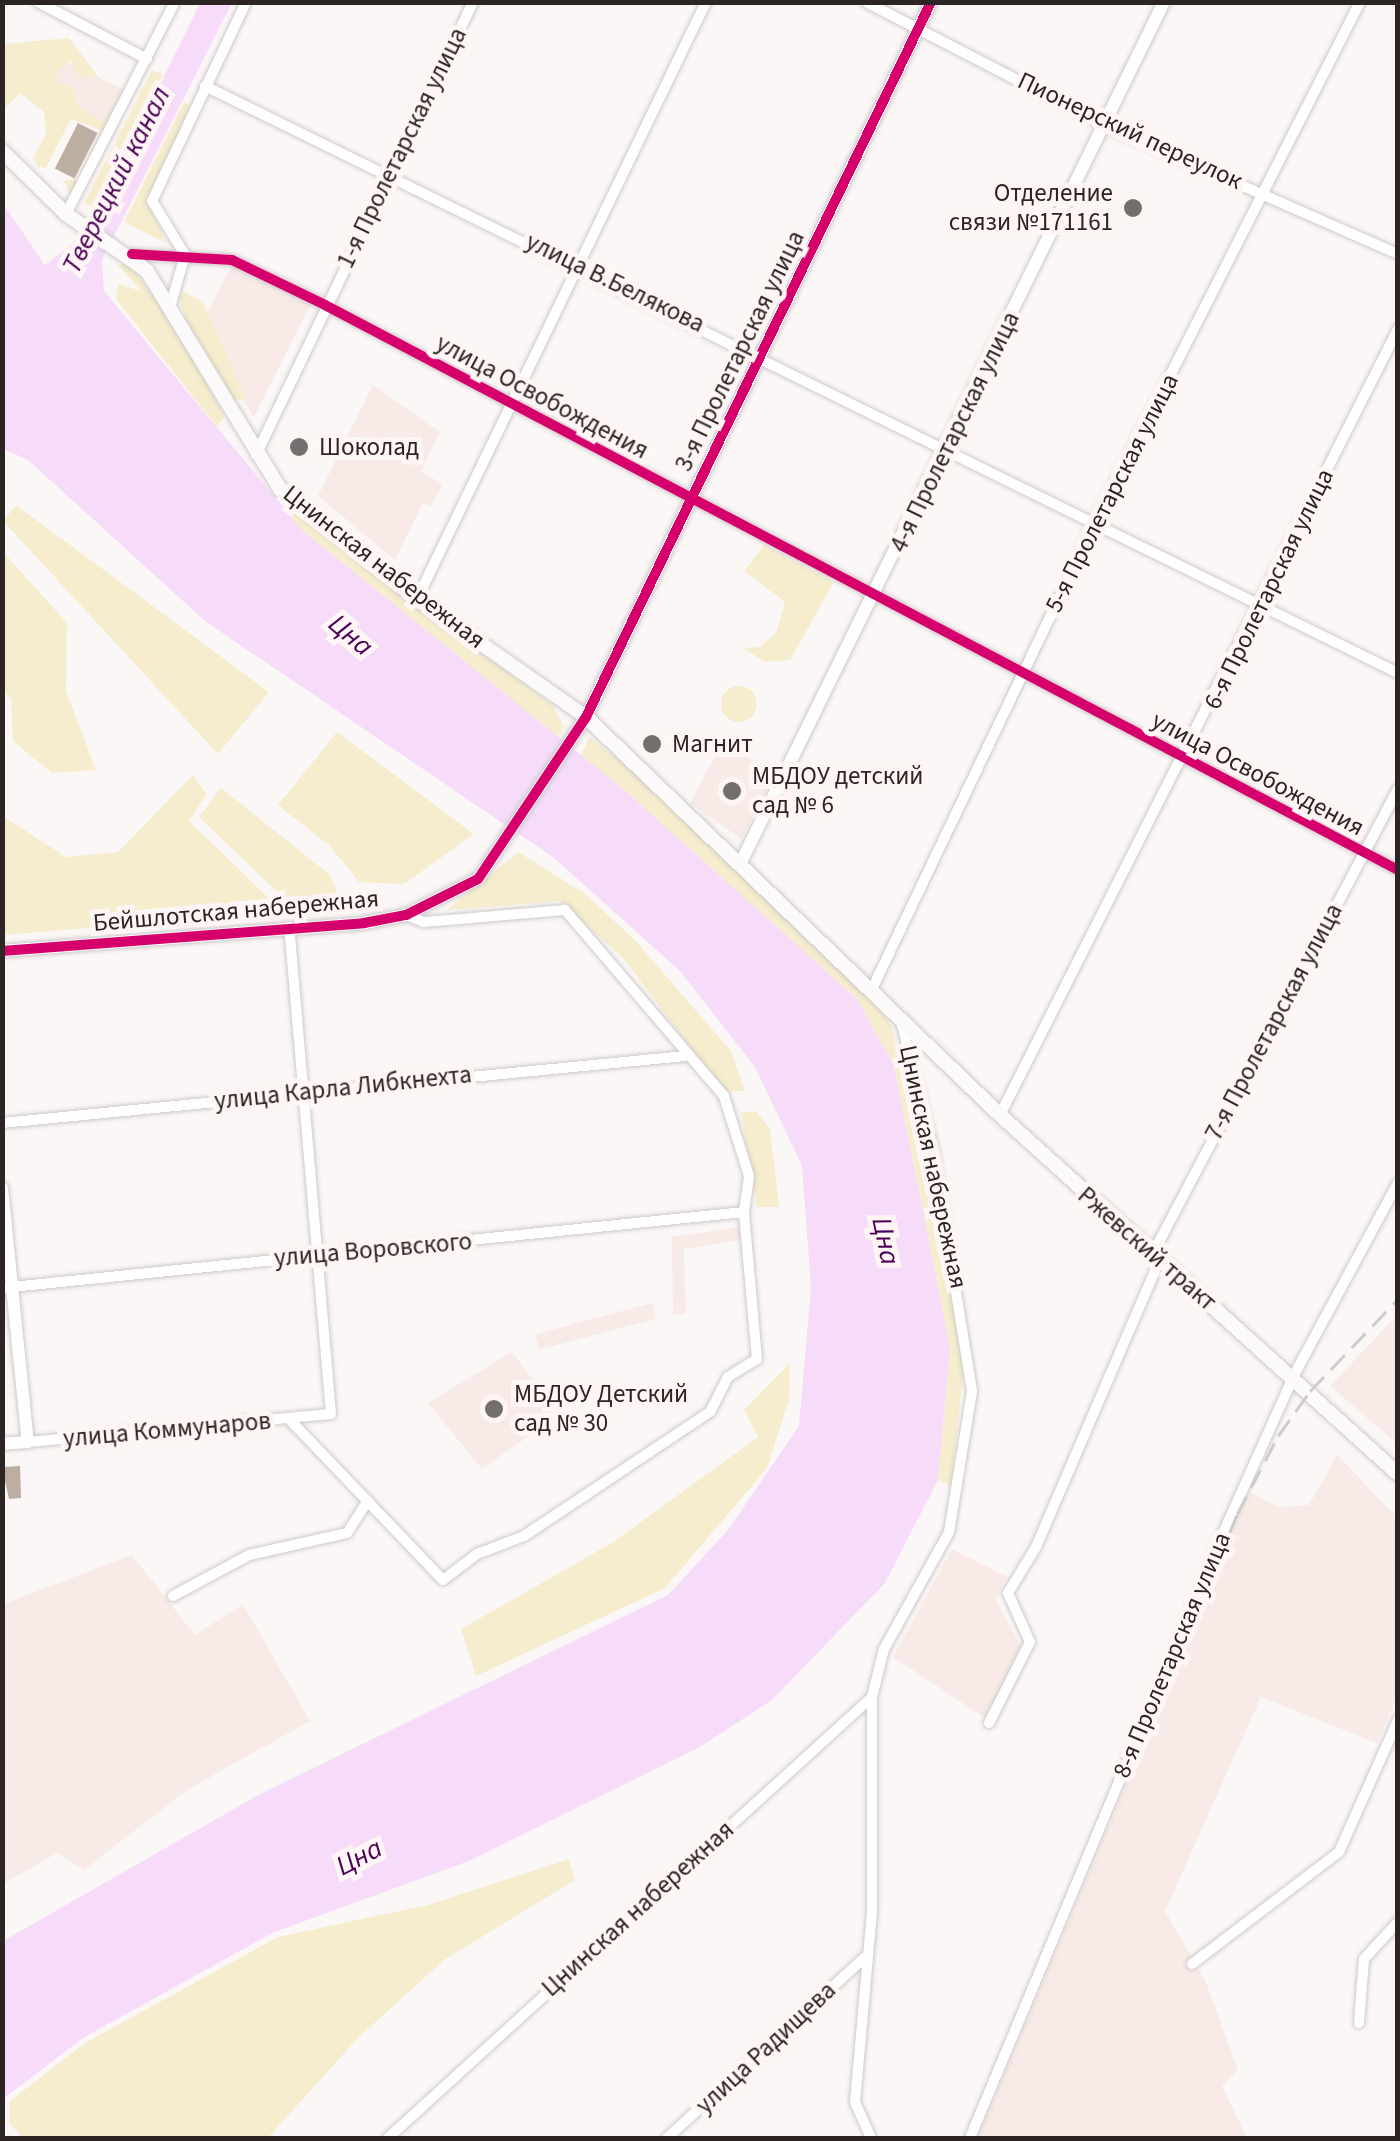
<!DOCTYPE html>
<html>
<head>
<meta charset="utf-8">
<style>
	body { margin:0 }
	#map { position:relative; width:1400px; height:2141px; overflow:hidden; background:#fcf7f7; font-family:"Source Sans 3",sans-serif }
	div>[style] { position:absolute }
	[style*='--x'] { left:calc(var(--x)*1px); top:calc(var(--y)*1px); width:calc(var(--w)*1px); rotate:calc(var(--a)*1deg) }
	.built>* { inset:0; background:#f8eae7; transform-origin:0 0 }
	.green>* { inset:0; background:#f5edcd }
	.round { border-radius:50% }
	.water>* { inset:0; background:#f6dcf9 }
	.building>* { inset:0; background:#bdaea2; transform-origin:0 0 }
	.roads { filter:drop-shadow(0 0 2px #cfcac9) drop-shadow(0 0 2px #cfcac9) }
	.minor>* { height:10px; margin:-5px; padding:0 5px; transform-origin:5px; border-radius:5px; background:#fffefe }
	.tertiary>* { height:12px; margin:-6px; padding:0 6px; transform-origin:6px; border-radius:6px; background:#fffefe }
	.secondary>* { height:14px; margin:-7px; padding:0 7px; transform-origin:7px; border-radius:7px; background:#fcf9fa }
	.rail>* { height:2.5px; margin-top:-1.25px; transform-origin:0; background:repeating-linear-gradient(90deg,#cdcccc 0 20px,transparent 0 30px) }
	.cycleway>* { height:10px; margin:-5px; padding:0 5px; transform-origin:5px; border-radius:5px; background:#d6006c }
	.dots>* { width:28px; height:28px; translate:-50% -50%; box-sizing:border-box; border:5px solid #fef6f5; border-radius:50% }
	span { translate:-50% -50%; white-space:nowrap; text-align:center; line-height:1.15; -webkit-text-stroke:10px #fef6f5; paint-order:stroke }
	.street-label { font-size:25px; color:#2c2524 }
	.poi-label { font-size:25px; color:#2c2524 }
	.right { translate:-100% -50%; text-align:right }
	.left { translate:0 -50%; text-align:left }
	.water-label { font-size:28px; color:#4a0056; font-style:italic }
	.frame { position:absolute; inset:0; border:5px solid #2c2524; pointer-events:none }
</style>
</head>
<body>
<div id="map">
	<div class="built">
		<div style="clip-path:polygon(61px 59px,125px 90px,104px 131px,45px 91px)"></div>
		<div style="clip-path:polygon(233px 263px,311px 304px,254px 417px,197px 332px)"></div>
		<div style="clip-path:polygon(373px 385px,440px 432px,421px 472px,443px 484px,431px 506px,423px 503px,395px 560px,318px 496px)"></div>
		<div style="clip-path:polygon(726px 736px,772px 779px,741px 839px,690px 803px)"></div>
		<div style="clip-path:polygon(739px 1227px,742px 1240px,684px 1249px,686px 1314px,673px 1315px,672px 1237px)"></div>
		<div style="left:652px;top:1303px;width:16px;height:121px;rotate:75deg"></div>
		<div style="clip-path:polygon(1397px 1315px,1397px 1444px,1330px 1386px)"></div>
		<div style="clip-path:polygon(512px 1352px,559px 1415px,482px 1469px,428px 1403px)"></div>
		<div style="clip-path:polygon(1337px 1455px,1397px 1517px,1397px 1697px,1377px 1743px,1261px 1697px,1165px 1911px,1205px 1980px,1238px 2070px,1222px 2086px,1247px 2138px,978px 2138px,1249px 1492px,1280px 1507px,1309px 1505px)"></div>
		<div style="clip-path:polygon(952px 1549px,1007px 1577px,996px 1600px,1021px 1647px,985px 1718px,893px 1657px)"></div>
		<div style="clip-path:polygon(132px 1555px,195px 1635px,243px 1604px,310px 1721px,187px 1790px,84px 1870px,57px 1853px,3px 1884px,3px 1604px)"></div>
	</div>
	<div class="green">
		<div style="clip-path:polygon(69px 38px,98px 76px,79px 77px,70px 60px,59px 70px,56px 81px,73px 88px,78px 107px,104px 122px,123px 98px,71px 196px,64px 181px,79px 179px,101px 130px,71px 119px,46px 168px,38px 167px,33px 158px,46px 134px,44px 112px,20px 93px,3px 110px,3px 44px)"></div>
		<div style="clip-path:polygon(152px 70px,163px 74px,102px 195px,93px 207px,84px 203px)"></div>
		<div style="clip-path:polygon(184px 102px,191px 106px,151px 208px,166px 243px,124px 222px)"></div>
		<div style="clip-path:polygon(130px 263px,193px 353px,224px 417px,217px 427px,116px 299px,118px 284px,141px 291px,118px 265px)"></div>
		<div style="clip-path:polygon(185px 292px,203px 302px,246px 399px,228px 400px,188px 324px,178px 297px)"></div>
		<div style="clip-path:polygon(16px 505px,269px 692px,218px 754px,3px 521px)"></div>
		<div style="clip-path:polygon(297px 512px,553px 706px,564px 727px,558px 737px,302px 530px,290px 517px)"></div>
		<div style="clip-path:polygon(764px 545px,834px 582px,790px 660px,765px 662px,743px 648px,760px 647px,776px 633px,785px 602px,744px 571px)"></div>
		<div style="clip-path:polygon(3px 552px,67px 623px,66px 691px,96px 770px,52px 773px,13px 741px,11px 699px,3px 691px)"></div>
		<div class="round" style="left:721px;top:686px;width:36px;height:36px"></div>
		<div style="clip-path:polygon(337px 732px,474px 834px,404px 884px,359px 882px,330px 846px,278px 805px)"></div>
		<div style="clip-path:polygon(589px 737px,646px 780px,870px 994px,892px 1027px,958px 1326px,963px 1375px,951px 1486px,938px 1480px,950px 1348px,894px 1066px,857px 999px,581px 756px)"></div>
		<div style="clip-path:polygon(193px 775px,207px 794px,189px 821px,283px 912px,3px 935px,3px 816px,66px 857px,118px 852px)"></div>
		<div style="clip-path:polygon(221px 788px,330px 875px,342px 903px,295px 909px,199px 817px)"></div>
		<div style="clip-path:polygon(518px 852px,584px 893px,634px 939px,731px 1051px,745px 1091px,723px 1091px,624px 959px,560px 901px,447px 910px)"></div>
		<div style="clip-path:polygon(756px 1111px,770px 1129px,779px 1207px,757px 1207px,741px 1113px)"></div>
		<div style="clip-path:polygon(790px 1363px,789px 1400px,767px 1468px,665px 1588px,476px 1676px,461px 1629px,612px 1543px,758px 1437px,744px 1410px)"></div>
		<div style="clip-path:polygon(569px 1859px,575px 1880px,444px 1960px,357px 2039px,268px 2138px,23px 2138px,9px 2123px,10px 2101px,85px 2043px,278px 1937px,428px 1905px)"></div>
	</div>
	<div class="water">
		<div style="clip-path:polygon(200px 3px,232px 3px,102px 260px,104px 291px,302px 530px,623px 789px,857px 999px,894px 1066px,950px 1348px,938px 1480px,885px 1583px,772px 1700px,700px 1747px,469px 1861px,272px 1933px,83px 2038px,3px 2099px,3px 1941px,258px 1795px,668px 1595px,728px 1530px,799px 1426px,811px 1288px,802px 1166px,755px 1067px,680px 971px,554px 858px,205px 621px,28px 460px,3px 449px,2px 202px,45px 265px,72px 244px,101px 205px)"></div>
	</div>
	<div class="building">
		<div style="left:78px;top:123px;width:22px;height:51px;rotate:27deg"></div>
		<div style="clip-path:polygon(20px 1466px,21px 1498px,9px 1499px,2px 1467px)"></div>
	</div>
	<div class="roads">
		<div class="minor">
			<div style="--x:38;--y:2;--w:123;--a:27.6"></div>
			<div style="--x:866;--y:2;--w:268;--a:27.3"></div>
			<div style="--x:1104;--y:125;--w:321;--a:23.7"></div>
			<div style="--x:205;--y:86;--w:1330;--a:26.2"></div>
			<div style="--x:66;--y:214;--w:238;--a:-62.8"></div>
			<div style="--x:132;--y:254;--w:100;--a:3.4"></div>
			<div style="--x:232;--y:260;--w:103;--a:25.8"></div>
			<div style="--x:325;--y:305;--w:1213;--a:27.77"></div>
			<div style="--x:171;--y:304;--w:51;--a:-74.1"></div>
			<div style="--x:185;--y:255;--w:63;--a:-121.4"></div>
			<div style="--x:152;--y:201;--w:220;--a:-64.7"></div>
			<div style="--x:256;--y:455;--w:502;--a:-64.4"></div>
			<div style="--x:417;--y:599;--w:663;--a:-64.17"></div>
			<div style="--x:873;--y:987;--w:510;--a:-64.44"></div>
			<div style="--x:1093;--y:527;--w:589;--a:-63.04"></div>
			<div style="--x:1000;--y:1115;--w:881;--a:-63.14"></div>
			<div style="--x:2;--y:1123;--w:686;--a:-5.6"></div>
			<div style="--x:1152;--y:1255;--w:527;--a:-62.17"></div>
			<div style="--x:2;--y:1288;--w:746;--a:-5.85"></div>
			<div style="--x:290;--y:1420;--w:221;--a:46.3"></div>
			<div style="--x:443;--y:1580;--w:43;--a:-37.4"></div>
			<div style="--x:477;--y:1554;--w:50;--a:-21"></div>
			<div style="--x:524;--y:1536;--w:224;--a:-33.7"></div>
			<div style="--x:710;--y:1412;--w:39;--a:-63"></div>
			<div style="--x:728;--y:1377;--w:34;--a:-32"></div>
			<div style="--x:757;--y:1359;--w:148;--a:-95.1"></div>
			<div style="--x:744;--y:1212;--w:36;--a:-82"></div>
			<div style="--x:749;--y:1176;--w:84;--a:-107.4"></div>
			<div style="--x:724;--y:1096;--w:245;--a:-130.5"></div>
			<div style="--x:565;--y:910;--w:142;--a:175.1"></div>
			<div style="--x:424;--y:922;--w:19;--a:-159"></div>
			<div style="--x:28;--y:1442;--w:304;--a:-5.3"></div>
			<div style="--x:331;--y:1414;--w:489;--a:-94.9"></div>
			<div style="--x:173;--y:1596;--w:86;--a:-28.3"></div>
			<div style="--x:249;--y:1555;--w:100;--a:-12.7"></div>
			<div style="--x:347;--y:1533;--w:38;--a:-57"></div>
			<div style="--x:989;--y:1723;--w:91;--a:-63.2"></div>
			<div style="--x:1030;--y:1642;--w:54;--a:-114.2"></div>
			<div style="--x:1008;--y:1593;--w:54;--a:-58.7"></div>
			<div style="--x:1036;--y:1547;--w:310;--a:-66.7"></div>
			<div style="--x:1192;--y:1964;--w:185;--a:-37.3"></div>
			<div style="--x:1339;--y:1852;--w:145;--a:-65.9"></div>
			<div style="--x:1359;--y:2023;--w:64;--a:-85.5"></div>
			<div style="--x:1364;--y:1959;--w:50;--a:-47.4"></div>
			<div style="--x:388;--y:2138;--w:655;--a:-42.34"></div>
			<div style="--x:667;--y:2138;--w:267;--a:-42.4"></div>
			<div style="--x:871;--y:2138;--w:39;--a:-114"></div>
			<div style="--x:855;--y:2102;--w:193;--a:-84.9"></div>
			<div style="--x:872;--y:1910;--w:213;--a:-90"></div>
			<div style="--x:872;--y:1697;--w:49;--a:-76"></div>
			<div style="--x:884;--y:1649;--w:134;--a:-60.9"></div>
			<div style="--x:949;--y:1532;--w:143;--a:-80.7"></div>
			<div style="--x:972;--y:1391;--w:245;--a:-99.2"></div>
			<div style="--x:933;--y:1149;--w:132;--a:-104"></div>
			<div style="--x:970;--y:2138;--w:648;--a:-67.31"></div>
			<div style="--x:1220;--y:1540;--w:181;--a:-65.8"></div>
			<div style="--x:1294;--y:1375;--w:218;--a:-61.6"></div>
		</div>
		<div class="tertiary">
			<div style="--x:742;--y:860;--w:956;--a:-63.81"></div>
			<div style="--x:2;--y:951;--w:363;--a:-4.4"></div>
			<div style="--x:364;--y:923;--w:43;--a:-10.8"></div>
			<div style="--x:406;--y:915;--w:80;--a:-26.6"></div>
			<div style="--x:478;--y:879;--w:195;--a:-56.3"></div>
			<div style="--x:586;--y:717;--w:794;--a:-64.24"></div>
			<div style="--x:2;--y:1188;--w:255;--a:84.2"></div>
			<div style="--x:28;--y:1442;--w:26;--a:176"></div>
		</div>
		<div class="secondary">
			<div style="--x:2;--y:151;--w:90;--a:44.5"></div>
			<div style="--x:66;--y:214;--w:99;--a:35.1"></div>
			<div style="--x:147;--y:271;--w:255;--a:58.6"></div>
			<div style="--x:280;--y:489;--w:176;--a:38.8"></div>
			<div style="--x:417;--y:599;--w:206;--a:34.9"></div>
			<div style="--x:586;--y:717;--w:574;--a:43.87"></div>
			<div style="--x:1000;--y:1115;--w:536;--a:42.05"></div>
		</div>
	</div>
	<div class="rail">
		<div style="--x:1160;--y:1700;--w:201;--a:-67.5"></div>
		<div style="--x:1237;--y:1514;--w:88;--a:-62.3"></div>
		<div style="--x:1278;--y:1436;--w:55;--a:-54.6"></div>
		<div style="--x:1310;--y:1391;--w:127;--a:-46.3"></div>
	</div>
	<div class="cycleway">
		<div style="--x:132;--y:254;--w:100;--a:3.4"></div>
		<div style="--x:232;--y:260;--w:103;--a:25.8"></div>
		<div style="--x:325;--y:305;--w:1213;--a:27.77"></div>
		<div style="--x:2;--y:951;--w:363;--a:-4.4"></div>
		<div style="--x:364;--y:923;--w:43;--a:-10.8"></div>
		<div style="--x:406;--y:915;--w:80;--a:-26.6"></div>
		<div style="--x:478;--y:879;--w:195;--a:-56.3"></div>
		<div style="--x:586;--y:717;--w:794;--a:-64.24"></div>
	</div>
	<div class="dots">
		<div style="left:1133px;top:208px;background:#756e6e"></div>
		<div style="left:299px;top:447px;background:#756e6e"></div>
		<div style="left:652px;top:744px;background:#756e6e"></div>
		<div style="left:732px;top:791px;background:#756e6e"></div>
		<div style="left:494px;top:1409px;background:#756e6e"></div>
	</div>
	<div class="street-label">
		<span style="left:1130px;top:131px;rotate:25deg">Пионерский переулок</span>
		<span style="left:402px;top:148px;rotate:-64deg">1-я Пролетарская улица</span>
		<span style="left:615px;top:283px;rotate:26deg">улица В.Белякова</span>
		<span style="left:740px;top:351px;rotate:-64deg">3-я Пролетарская улица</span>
		<span style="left:542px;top:397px;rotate:28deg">улица Освобождения</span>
		<span style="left:955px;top:432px;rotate:-64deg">4-я Пролетарская улица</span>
		<span style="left:1112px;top:493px;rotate:-63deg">5-я Пролетарская улица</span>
		<span style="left:384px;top:567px;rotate:38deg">Цнинская набережная</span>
		<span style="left:1269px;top:589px;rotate:-64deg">6-я Пролетарская улица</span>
		<span style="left:1258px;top:774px;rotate:28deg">улица Освобождения</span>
		<span style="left:236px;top:911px;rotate:-5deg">Бейшлотская набережная</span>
		<span style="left:1274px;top:1022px;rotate:-62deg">7-я Пролетарская улица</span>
		<span style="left:343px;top:1088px;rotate:-6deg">улица Карла Либкнехта</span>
		<span style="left:933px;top:1167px;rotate:78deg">Цнинская набережная</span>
		<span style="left:1147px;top:1249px;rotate:41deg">Ржевский тракт</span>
		<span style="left:373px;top:1250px;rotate:-5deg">улица Воровского</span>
		<span style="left:167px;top:1430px;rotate:-5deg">улица Коммунаров</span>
		<span style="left:1172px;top:1655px;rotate:-67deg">8-я Пролетарская улица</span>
		<span style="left:638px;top:1909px;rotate:-42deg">Цнинская набережная</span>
		<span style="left:766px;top:2048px;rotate:-43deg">улица Радищева</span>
	</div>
	<div class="poi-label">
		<span class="right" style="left:1113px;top:208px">Отделение<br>связи №171161</span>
		<span class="left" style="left:319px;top:447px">Шоколад</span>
		<span class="left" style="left:672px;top:744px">Магнит</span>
		<span class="left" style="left:752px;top:791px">МБДОУ детский<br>сад № 6</span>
		<span class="left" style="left:514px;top:1409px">МБДОУ Детский<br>сад № 30</span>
	</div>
	<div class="water-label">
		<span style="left:116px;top:180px;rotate:-63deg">Тверецкий канал</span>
		<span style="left:351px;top:635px;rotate:40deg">Цна</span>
		<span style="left:886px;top:1241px;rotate:78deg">Цна</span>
		<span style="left:359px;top:1857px;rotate:-28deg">Цна</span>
	</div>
	<div class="frame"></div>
</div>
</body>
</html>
